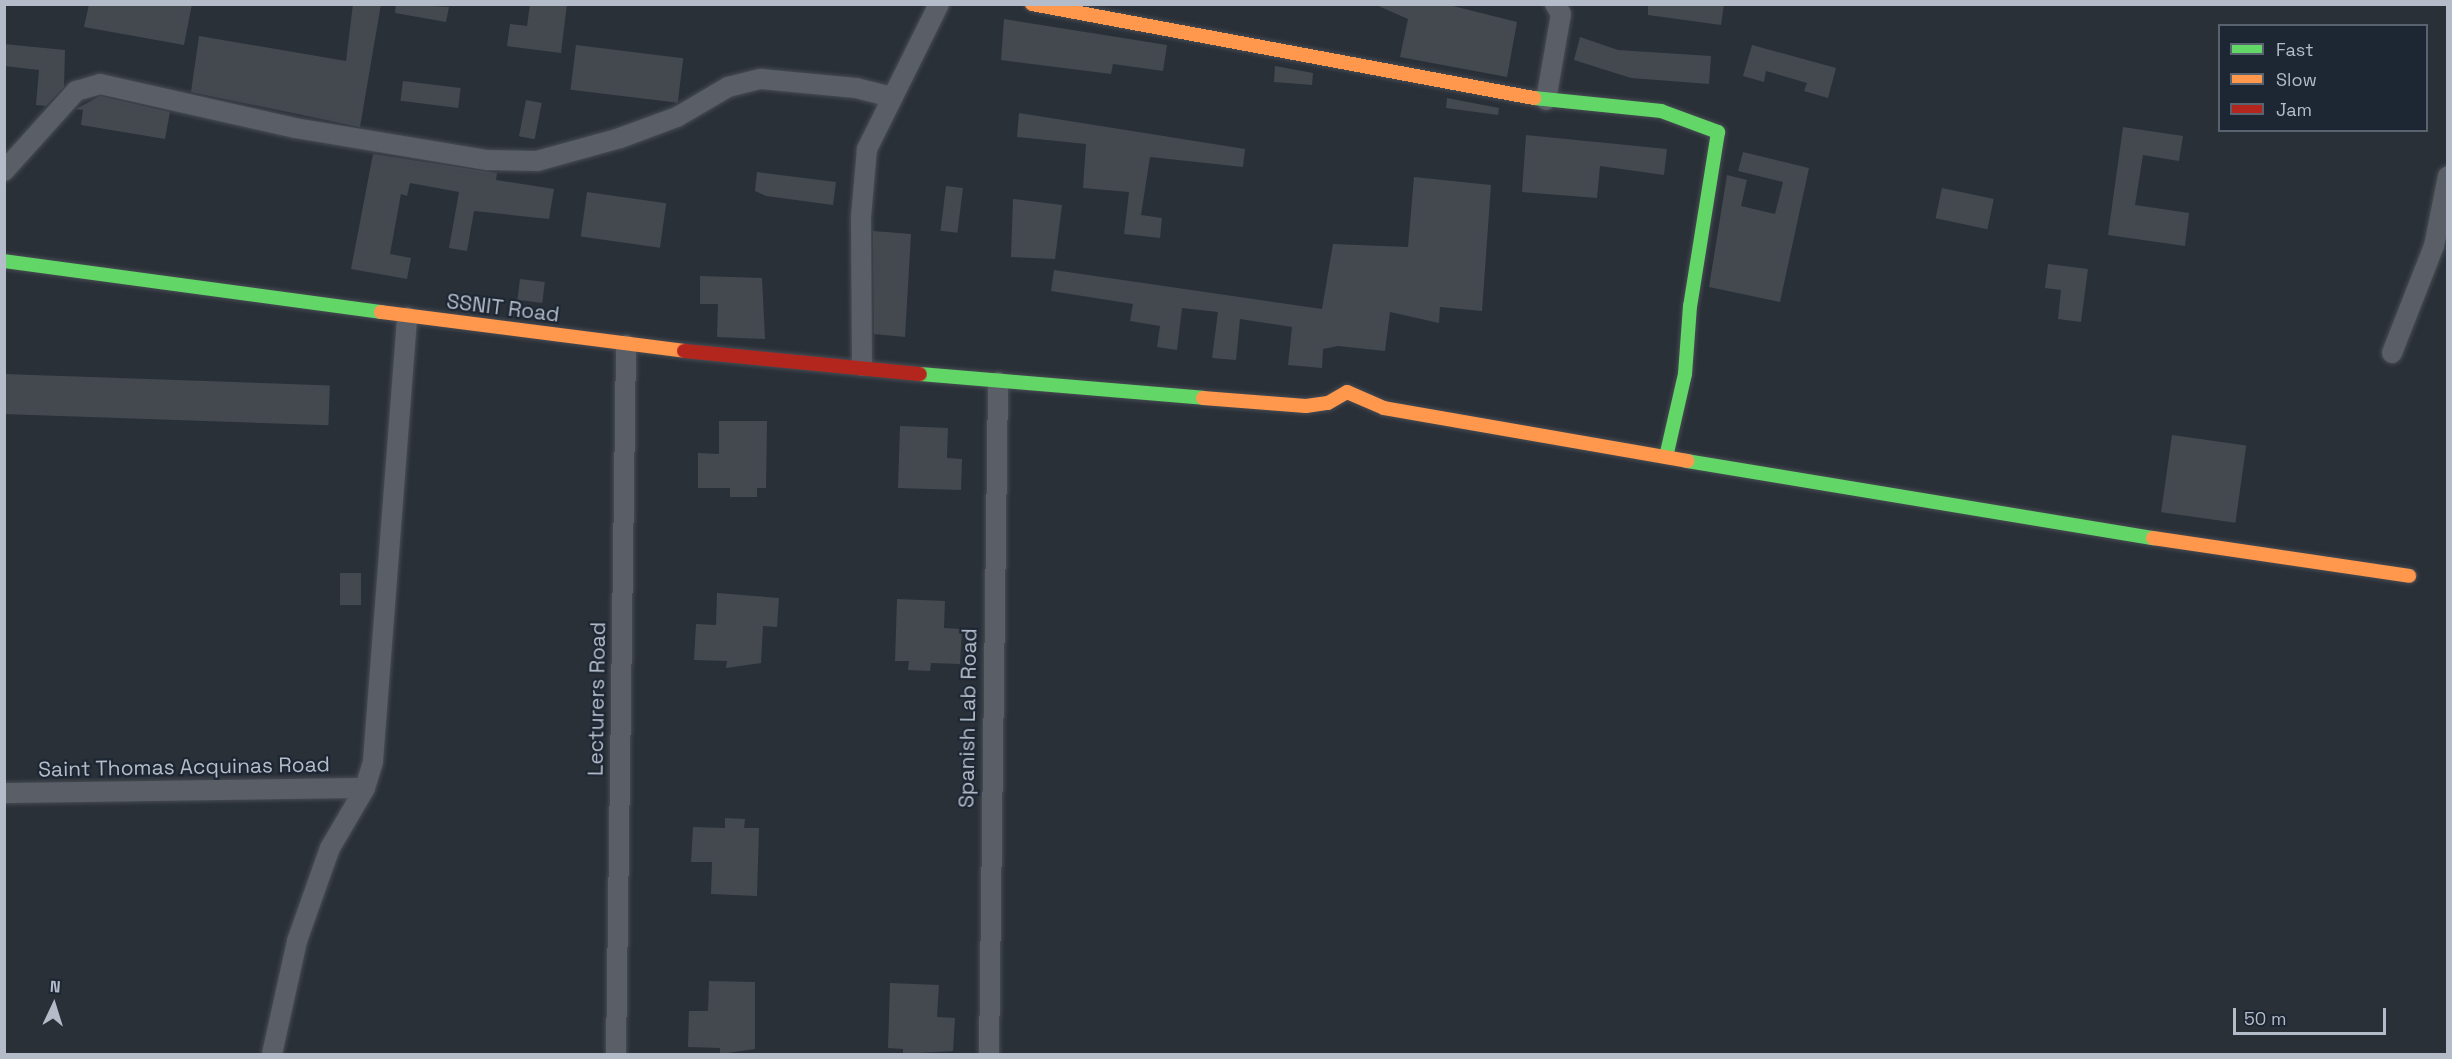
<!DOCTYPE html>
<html>
<head>
<meta charset="utf-8">
<style>
	body { margin:0 }
	#map { position:relative; width:2452px; height:1059px; overflow:hidden; background:#2a3038; font-family:"Space Grotesk",sans-serif }
	div>[style] { position:absolute }
	[style*='--x'] { left:calc(var(--x)*1px); top:calc(var(--y)*1px); width:calc(var(--w)*1px); rotate:calc(var(--a)*1deg) }
	.building>* { inset:0; background:#444950; transform-origin:0 0 }
	.roads { filter:drop-shadow(0 0 2px #484c53) drop-shadow(0 0 2px #484c53) }
	.street>* { height:20px; margin:-10px; padding:0 10px; transform-origin:10px; border-radius:10px; background:#5a5e66 }
	.fast>* { height:14px; margin:-7px; padding:0 7px; transform-origin:7px; border-radius:7px; background:#63d668 }
	.slow>* { height:14px; margin:-7px; padding:0 7px; transform-origin:7px; border-radius:7px; background:#ff974d }
	.jam>* { height:14px; margin:-7px; padding:0 7px; transform-origin:7px; border-radius:7px; background:#b3261e }
	span { translate:-50% -50%; white-space:nowrap; text-align:center; line-height:1.15; -webkit-text-stroke:4.5px #1d2633; paint-order:stroke }
	.street-label { font-size:21px; color:#b4bcc9 }
	.frame { position:absolute; inset:0; border:6px solid #b4bcc9; pointer-events:none }
	.legend { position:absolute; left:2218px; top:24px; width:210px; height:108px; box-sizing:border-box; background:#1d2633; border:2px solid #59626f; margin:0; padding:8px 10px; list-style:none; font-size:18px; color:#b4bcc9 }
	.legend li { display:flex; align-items:center; gap:12px; height:30px }
	.legend b { width:30px; border:2px solid #59626f }
	.north { position:absolute; left:24px; top:975px; width:60px; height:60px; -webkit-text-stroke:4px #1d2633; paint-order:stroke; rotate:4deg; font-size:16px; font-weight:700; line-height:24px; text-align:center; color:#b4bcc9 }
	.north::after { content:''; display:block; margin:auto; width:21px; height:27px; background:#b4bcc9; clip-path:polygon(50% 0,100% 100%,50% 72%,0 100%) }
	.scale { position:absolute; left:2233px; top:1008px; width:153px; height:27px; box-sizing:border-box; border:3px solid #b4bcc9; border-top:0; padding-left:8px; font-size:18px; line-height:21px; white-space:nowrap; color:#b4bcc9; -webkit-text-stroke:4px #1d2633; paint-order:stroke }
</style>
</head>
<body>
<div id="map">
	<div class="building">
		<div style="clip-path:polygon(89px 4px,192px 4px,184px 45px,84px 27px)"></div>
		<div style="clip-path:polygon(353px 4px,381px 4px,360px 127px,191px 92px,199px 36px,346px 61px)"></div>
		<div style="clip-path:polygon(396px 4px,449px 7px,446px 22px,395px 13px)"></div>
		<div style="clip-path:polygon(530px 4px,567px 4px,561px 53px,507px 46px,510px 24px,527px 26px)"></div>
		<div style="clip-path:polygon(1374px 4px,1445px 4px,1517px 22px,1507px 77px,1400px 57px,1408px 19px)"></div>
		<div style="clip-path:polygon(1648px 4px,1724px 4px,1721px 25px,1648px 15px)"></div>
		<div style="clip-path:polygon(1004px 19px,1167px 45px,1163px 71px,1113px 64px,1111px 74px,1001px 60px)"></div>
		<div style="clip-path:polygon(1580px 37px,1618px 50px,1711px 56px,1709px 84px,1631px 78px,1574px 60px)"></div>
		<div style="clip-path:polygon(4px 44px,65px 50px,64px 87px,46px 106px,36px 105px,39px 70px,4px 66px)"></div>
		<div style="left:576px;top:45px;width:108px;height:45px;rotate:7deg"></div>
		<div style="clip-path:polygon(1752px 45px,1836px 68px,1828px 98px,1804px 91px,1807px 83px,1766px 71px,1764px 82px,1743px 76px)"></div>
		<div style="clip-path:polygon(1275px 66px,1313px 73px,1312px 85px,1274px 82px)"></div>
		<div style="left:403px;top:81px;width:58px;height:20px;rotate:7deg"></div>
		<div style="clip-path:polygon(100px 96px,170px 112px,165px 139px,81px 125px,83px 110px,76px 109px)"></div>
		<div style="clip-path:polygon(1447px 98px,1499px 108px,1498px 115px,1446px 108px)"></div>
		<div style="left:526px;top:100px;width:16px;height:37px;rotate:11deg"></div>
		<div style="clip-path:polygon(1019px 113px,1245px 149px,1243px 167px,1150px 157px,1141px 215px,1162px 218px,1160px 238px,1124px 234px,1129px 192px,1083px 188px,1086px 144px,1017px 137px)"></div>
		<div style="clip-path:polygon(2123px 127px,2183px 136px,2179px 161px,2143px 155px,2135px 205px,2189px 213px,2185px 246px,2108px 235px)"></div>
		<div style="clip-path:polygon(1526px 135px,1667px 149px,1664px 175px,1600px 166px,1597px 198px,1522px 192px)"></div>
		<div style="clip-path:polygon(1743px 152px,1809px 168px,1780px 302px,1709px 287px,1727px 175px,1747px 180px,1741px 206px,1775px 214px,1783px 182px,1738px 171px)"></div>
		<div style="clip-path:polygon(373px 154px,497px 173px,496px 180px,554px 189px,549px 219px,474px 211px,467px 251px,449px 248px,459px 192px,410px 183px,407px 196px,401px 194px,390px 254px,411px 258px,407px 279px,351px 269px)"></div>
		<div style="clip-path:polygon(757px 172px,836px 182px,833px 205px,766px 196px,755px 191px)"></div>
		<div style="clip-path:polygon(1414px 177px,1491px 185px,1482px 311px,1440px 307px,1439px 323px,1390px 312px,1385px 351px,1338px 346px,1323px 349px,1322px 368px,1288px 365px,1292px 327px,1240px 319px,1236px 360px,1212px 358px,1218px 312px,1182px 308px,1177px 350px,1157px 347px,1160px 326px,1130px 321px,1133px 304px,1051px 291px,1054px 270px,1322px 309px,1333px 244px,1408px 247px)"></div>
		<div style="left:946px;top:186px;width:17px;height:45px;rotate:7deg"></div>
		<div style="left:1942px;top:188px;width:53px;height:31px;rotate:12deg"></div>
		<div style="left:587px;top:192px;width:80px;height:45px;rotate:8deg"></div>
		<div style="clip-path:polygon(1013px 199px,1062px 205px,1055px 259px,1011px 257px)"></div>
		<div style="clip-path:polygon(873px 231px,911px 234px,905px 337px,874px 334px)"></div>
		<div style="clip-path:polygon(2048px 264px,2088px 269px,2081px 322px,2058px 319px,2061px 290px,2045px 288px)"></div>
		<div style="clip-path:polygon(700px 276px,762px 278px,765px 339px,717px 337px,718px 304px,700px 304px)"></div>
		<div style="left:520px;top:279px;width:25px;height:21px;rotate:7deg"></div>
		<div style="left:4px;top:374px;width:326px;height:40px;rotate:2deg"></div>
		<div style="clip-path:polygon(719px 421px,767px 421px,766px 488px,757px 488px,757px 497px,730px 497px,730px 488px,698px 488px,698px 453px,719px 454px)"></div>
		<div style="clip-path:polygon(900px 426px,948px 428px,947px 458px,962px 459px,961px 490px,898px 488px)"></div>
		<div style="left:2172px;top:435px;width:75px;height:78px;rotate:8deg"></div>
		<div style="left:340px;top:573px;width:21px;height:32px"></div>
		<div style="clip-path:polygon(717px 593px,779px 598px,777px 627px,763px 626px,761px 663px,726px 668px,727px 661px,694px 660px,696px 624px,716px 625px)"></div>
		<div style="clip-path:polygon(897px 599px,945px 601px,944px 628px,962px 629px,960px 664px,931px 663px,930px 671px,908px 670px,909px 661px,895px 661px)"></div>
		<div style="clip-path:polygon(725px 818px,745px 819px,744px 828px,759px 828px,757px 896px,711px 894px,712px 862px,691px 862px,693px 827px,725px 828px)"></div>
		<div style="clip-path:polygon(709px 981px,755px 982px,755px 1049px,720px 1054px,720px 1048px,688px 1047px,689px 1011px,708px 1011px)"></div>
		<div style="clip-path:polygon(890px 983px,939px 985px,937px 1017px,955px 1018px,953px 1051px,903px 1054px,903px 1049px,888px 1048px)"></div>
	</div>
	<div class="roads">
		<div class="street">
			<div style="--x:1546;--y:100;--w:87;--a:-80.1"></div>
			<div style="--x:1561;--y:14;--w:12;--a:-121"></div>
			<div style="--x:4;--y:171;--w:108;--a:-48"></div>
			<div style="--x:76;--y:91;--w:25;--a:-16"></div>
			<div style="--x:100;--y:84;--w:200;--a:12.7"></div>
			<div style="--x:295;--y:128;--w:195;--a:9.5"></div>
			<div style="--x:487;--y:160;--w:50;--a:1.1"></div>
			<div style="--x:537;--y:161;--w:86;--a:-15.5"></div>
			<div style="--x:620;--y:138;--w:61;--a:-20.2"></div>
			<div style="--x:677;--y:117;--w:59;--a:-30.5"></div>
			<div style="--x:728;--y:87;--w:34;--a:-14"></div>
			<div style="--x:761;--y:79;--w:95;--a:5.4"></div>
			<div style="--x:856;--y:88;--w:36;--a:14"></div>
			<div style="--x:2392;--y:353;--w:115;--a:-68.6"></div>
			<div style="--x:2434;--y:246;--w:71;--a:-78.7"></div>
			<div style="--x:862;--y:366;--w:149;--a:-90.4"></div>
			<div style="--x:861;--y:217;--w:68;--a:-85"></div>
			<div style="--x:867;--y:149;--w:162;--a:-63.6"></div>
			<div style="--x:4;--y:793;--w:361;--a:-0.8"></div>
			<div style="--x:272;--y:1054;--w:116;--a:-77.5"></div>
			<div style="--x:297;--y:941;--w:99;--a:-70.5"></div>
			<div style="--x:330;--y:848;--w:69;--a:-59.7"></div>
			<div style="--x:365;--y:788;--w:28;--a:-73"></div>
			<div style="--x:373;--y:761;--w:445;--a:-85.6"></div>
			<div style="--x:616;--y:1054;--w:709;--a:-89.19"></div>
			<div style="--x:989;--y:1054;--w:672;--a:-89.23"></div>
		</div>
		<div class="fast">
			<div style="--x:1534;--y:98;--w:128;--a:5.8"></div>
			<div style="--x:1661;--y:111;--w:61;--a:20.2"></div>
			<div style="--x:1718;--y:132;--w:176;--a:99.1"></div>
			<div style="--x:1690;--y:306;--w:68;--a:94.2"></div>
			<div style="--x:1685;--y:374;--w:85;--a:102.9"></div>
			<div style="--x:4;--y:261;--w:380;--a:7.7"></div>
			<div style="--x:920;--y:374;--w:284;--a:4.8"></div>
			<div style="--x:1687;--y:461;--w:472;--a:9.4"></div>
		</div>
		<div class="slow">
			<div style="--x:1032;--y:4;--w:511;--a:10.61"></div>
			<div style="--x:381;--y:312;--w:305;--a:7.3"></div>
			<div style="--x:1203;--y:398;--w:103;--a:4.4"></div>
			<div style="--x:1306;--y:406;--w:22;--a:-8"></div>
			<div style="--x:1328;--y:403;--w:22;--a:-30"></div>
			<div style="--x:1347;--y:392;--w:40;--a:23.4"></div>
			<div style="--x:1384;--y:408;--w:308;--a:9.9"></div>
			<div style="--x:2153;--y:538;--w:259;--a:8.4"></div>
		</div>
		<div class="jam">
			<div style="--x:684;--y:351;--w:237;--a:5.6"></div>
		</div>
	</div>
	<div class="street-label">
		<span style="left:503px;top:308px;rotate:7deg">SSNIT Road</span>
		<span style="left:597px;top:699px;rotate:-89deg">Lecturers Road</span>
		<span style="left:968px;top:718px;rotate:-89deg">Spanish Lab Road</span>
		<span style="left:184px;top:767px;rotate:-1deg">Saint Thomas Acquinas Road</span>
	</div>
	<div class="frame"></div>
	<ul class="legend">
	<li><b style="height:8px;background:#63d668"></b>Fast</li>
	<li><b style="height:8px;background:#ff974d"></b>Slow</li>
	<li><b style="height:8px;background:#b3261e"></b>Jam</li>
	</ul>
	<div class="north">N</div>
	<div class="scale">50 m</div>
</div>
</body>
</html>
